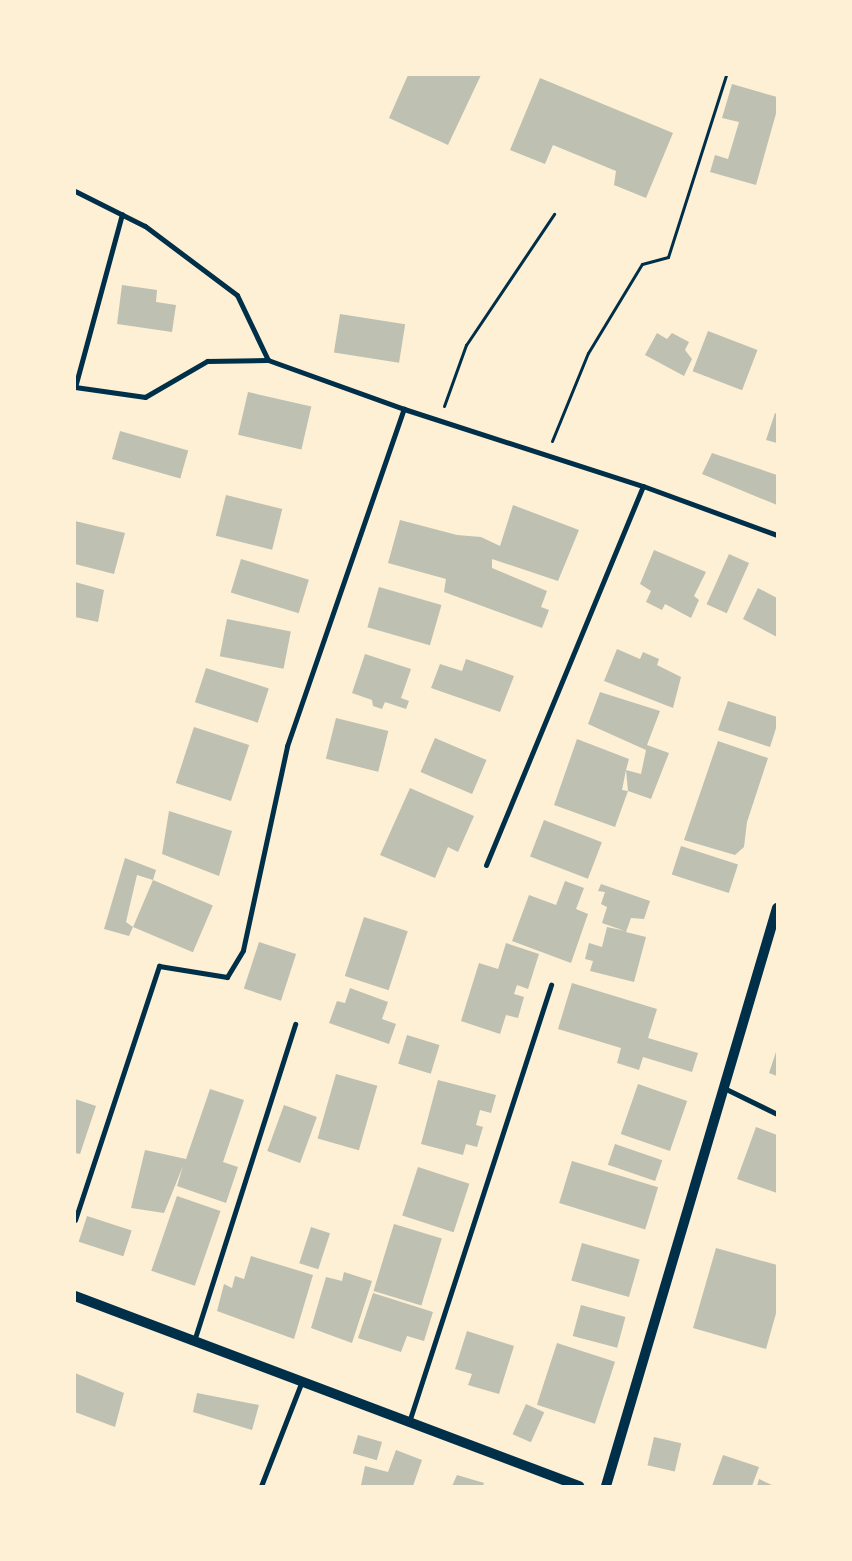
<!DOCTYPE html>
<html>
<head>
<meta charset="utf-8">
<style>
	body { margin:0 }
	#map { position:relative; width:852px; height:1561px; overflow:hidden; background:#fdf0d5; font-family:"Roboto Condensed",sans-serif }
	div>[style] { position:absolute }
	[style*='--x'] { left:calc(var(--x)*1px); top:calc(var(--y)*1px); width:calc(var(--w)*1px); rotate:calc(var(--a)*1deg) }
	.building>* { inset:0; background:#bec0b2; transform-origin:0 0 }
	.path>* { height:3px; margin:-1.5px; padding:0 1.5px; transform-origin:1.5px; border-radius:1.5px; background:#003049 }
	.minor>* { height:5px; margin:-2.5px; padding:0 2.5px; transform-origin:2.5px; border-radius:2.5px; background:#003049 }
	.secondary>* { height:10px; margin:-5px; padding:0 5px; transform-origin:5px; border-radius:5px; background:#003049 }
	span { translate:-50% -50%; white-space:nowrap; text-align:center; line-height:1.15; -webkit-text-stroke:5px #fdf0d5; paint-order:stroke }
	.frame { position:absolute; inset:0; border:76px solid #fdf0d5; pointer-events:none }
</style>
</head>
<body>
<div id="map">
	<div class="building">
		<div style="clip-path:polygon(408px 75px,481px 75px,448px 145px,389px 118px)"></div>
		<div style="clip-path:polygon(540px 78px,673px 133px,646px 198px,614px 185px,616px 171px,553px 145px,545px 164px,510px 150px)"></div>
		<div style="clip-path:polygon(732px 84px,777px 97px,777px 110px,756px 185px,710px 172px,715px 155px,728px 159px,739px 122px,722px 118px)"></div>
		<div style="clip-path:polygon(122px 285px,157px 290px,156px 302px,176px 305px,172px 332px,117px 324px)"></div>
		<div style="left:340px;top:314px;width:66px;height:39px;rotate:9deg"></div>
		<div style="left:708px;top:331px;width:53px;height:43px;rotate:21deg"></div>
		<div style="clip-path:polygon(657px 333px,667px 339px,672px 333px,689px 342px,685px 350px,692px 359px,684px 376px,645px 355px)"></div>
		<div style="left:248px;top:392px;width:65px;height:44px;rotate:13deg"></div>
		<div style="clip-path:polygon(775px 413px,777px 414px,777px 443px,766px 440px)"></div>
		<div style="left:120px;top:431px;width:71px;height:29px;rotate:16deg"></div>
		<div style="clip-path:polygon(712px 453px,777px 475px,777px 505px,702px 474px)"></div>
		<div style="left:226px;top:495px;width:58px;height:42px;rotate:14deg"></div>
		<div style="clip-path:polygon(513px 505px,579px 530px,558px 581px,492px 559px,492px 568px,547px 591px,541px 607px,549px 610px,542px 628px,444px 592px,446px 579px,388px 563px,400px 520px,457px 535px,481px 537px,500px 546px)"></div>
		<div style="clip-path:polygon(75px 521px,125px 533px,114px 574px,75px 564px)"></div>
		<div style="clip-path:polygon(654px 550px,706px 572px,694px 596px,699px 600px,691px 618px,665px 604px,662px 610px,646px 602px,651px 591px,640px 584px)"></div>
		<div style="left:729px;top:554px;width:22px;height:55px;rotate:24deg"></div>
		<div style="left:241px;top:559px;width:71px;height:35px;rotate:17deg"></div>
		<div style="clip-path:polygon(75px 582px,104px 590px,98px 622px,75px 617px)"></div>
		<div style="left:379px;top:587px;width:65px;height:42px;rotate:16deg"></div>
		<div style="clip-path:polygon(758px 588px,777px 598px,777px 637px,743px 619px)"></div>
		<div style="left:227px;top:619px;width:65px;height:38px;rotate:11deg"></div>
		<div style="clip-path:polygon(617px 649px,640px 659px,643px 652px,659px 659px,657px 665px,681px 677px,673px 708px,604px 681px)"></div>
		<div style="clip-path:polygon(365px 654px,411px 669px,401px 698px,409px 701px,406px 709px,385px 702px,382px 709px,373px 706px,372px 700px,352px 693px)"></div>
		<div style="clip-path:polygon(466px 659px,514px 676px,500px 712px,431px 688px,440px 664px,462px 671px)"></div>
		<div style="left:206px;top:668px;width:66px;height:36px;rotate:18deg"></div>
		<div style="clip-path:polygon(600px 692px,660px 711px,647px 745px,669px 753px,651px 799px,628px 791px,626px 770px,622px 790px,628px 791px,615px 827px,554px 805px,577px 739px,629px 759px,626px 770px,641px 774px,646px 750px,588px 724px)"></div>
		<div style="clip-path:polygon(728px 701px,777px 717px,777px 725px,770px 747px,718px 730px)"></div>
		<div style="left:336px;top:718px;width:54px;height:42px;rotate:14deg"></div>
		<div style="left:194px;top:727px;width:58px;height:59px;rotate:18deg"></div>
		<div style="left:435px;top:738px;width:56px;height:37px;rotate:23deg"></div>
		<div style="clip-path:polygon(718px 741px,768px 758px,747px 822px,744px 847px,735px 855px,684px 840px)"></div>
		<div style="clip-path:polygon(410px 788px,474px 816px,458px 852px,448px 847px,435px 878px,380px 855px)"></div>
		<div style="clip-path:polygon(169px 811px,232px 831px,219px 876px,162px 854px)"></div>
		<div style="left:544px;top:820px;width:62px;height:39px;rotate:21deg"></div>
		<div style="left:681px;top:846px;width:60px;height:30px;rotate:18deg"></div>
		<div style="clip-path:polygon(125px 858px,156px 870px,153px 880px,137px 875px,126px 922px,133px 927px,129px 936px,104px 929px)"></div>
		<div style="left:153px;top:880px;width:65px;height:51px;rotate:23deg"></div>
		<div style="clip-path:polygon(565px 881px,584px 888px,576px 909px,588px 914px,571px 963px,512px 941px,529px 895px,556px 905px)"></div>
		<div style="clip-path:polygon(601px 884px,650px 901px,644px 919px,631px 918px,626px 932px,646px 937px,634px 982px,590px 971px,593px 961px,585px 959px,589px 943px,602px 947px,607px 927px,625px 931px,602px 923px,607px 907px,601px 904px,605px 892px,598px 891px)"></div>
		<div style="left:364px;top:917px;width:46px;height:62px;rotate:18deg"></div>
		<div style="left:259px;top:942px;width:39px;height:49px;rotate:18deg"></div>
		<div style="clip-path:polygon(506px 943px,539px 954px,528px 989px,517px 985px,514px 994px,524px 997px,518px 1018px,506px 1015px,500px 1034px,461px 1021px,479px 963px,498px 969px)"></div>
		<div style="clip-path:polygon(572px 983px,657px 1009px,648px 1038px,698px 1053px,692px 1072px,643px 1057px,639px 1070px,617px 1063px,621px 1048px,558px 1029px)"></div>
		<div style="clip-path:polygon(350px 988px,388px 1002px,382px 1019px,396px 1024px,389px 1044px,329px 1023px,337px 1001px,345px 1003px)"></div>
		<div style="left:407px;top:1035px;width:34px;height:30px;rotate:17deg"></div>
		<div style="clip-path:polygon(777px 1049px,777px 1076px,769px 1073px)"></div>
		<div style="left:336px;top:1074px;width:43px;height:67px;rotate:16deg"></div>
		<div style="clip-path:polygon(438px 1080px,496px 1095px,491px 1113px,480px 1110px,476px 1125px,483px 1127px,477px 1147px,466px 1144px,463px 1155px,421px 1144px)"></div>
		<div style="left:638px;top:1084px;width:52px;height:53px;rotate:19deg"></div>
		<div style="clip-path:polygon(210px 1089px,244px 1100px,223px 1162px,238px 1167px,226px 1203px,177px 1186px,183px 1166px,164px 1213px,131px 1208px,145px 1150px,186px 1159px)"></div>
		<div style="clip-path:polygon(75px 1099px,96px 1106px,80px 1154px,75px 1153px)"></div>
		<div style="left:284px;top:1105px;width:35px;height:49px;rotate:20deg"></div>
		<div style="clip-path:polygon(756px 1127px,777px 1135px,777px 1193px,737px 1179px)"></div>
		<div style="left:615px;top:1144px;width:50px;height:22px;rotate:19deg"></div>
		<div style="left:572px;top:1161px;width:90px;height:44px;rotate:17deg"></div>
		<div style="left:418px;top:1167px;width:54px;height:51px;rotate:18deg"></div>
		<div style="left:177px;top:1196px;width:46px;height:79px;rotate:19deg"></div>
		<div style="left:87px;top:1216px;width:47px;height:27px;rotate:18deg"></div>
		<div style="left:394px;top:1224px;width:50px;height:70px;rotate:17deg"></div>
		<div style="left:311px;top:1227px;width:20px;height:38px;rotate:18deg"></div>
		<div style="left:582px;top:1243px;width:60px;height:39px;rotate:16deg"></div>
		<div style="clip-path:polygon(716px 1248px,777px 1265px,777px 1310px,766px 1349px,693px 1328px)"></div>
		<div style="clip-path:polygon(251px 1256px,313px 1275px,294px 1339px,217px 1311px,224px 1284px,232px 1288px,235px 1276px,244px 1279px)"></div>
		<div style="clip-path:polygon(344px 1272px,372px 1281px,352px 1343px,311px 1328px,326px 1277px,342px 1281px)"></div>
		<div style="clip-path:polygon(373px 1293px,433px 1312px,424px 1341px,407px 1336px,401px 1352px,358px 1338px)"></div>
		<div style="left:581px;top:1305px;width:46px;height:32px;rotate:15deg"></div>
		<div style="clip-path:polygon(467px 1331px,514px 1346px,499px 1394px,468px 1385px,472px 1374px,455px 1369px)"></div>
		<div style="left:557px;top:1343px;width:61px;height:65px;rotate:18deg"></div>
		<div style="clip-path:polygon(75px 1373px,124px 1393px,115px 1427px,75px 1412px)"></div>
		<div style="clip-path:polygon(197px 1393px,259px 1405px,252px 1430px,193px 1412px)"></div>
		<div style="left:526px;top:1404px;width:20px;height:33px;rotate:24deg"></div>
		<div style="left:358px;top:1435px;width:25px;height:19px;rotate:16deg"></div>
		<div style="left:654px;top:1437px;width:28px;height:29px;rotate:13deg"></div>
		<div style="clip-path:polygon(396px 1450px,422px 1460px,413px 1486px,361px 1485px,365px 1466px,388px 1472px)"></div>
		<div style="clip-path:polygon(723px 1455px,759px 1467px,752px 1486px,712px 1486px)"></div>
		<div style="clip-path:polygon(457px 1475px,484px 1483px,483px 1486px,452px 1486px)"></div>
		<div style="clip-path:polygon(759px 1479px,774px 1486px,757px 1486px)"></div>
	</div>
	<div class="path">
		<div style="--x:444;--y:406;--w:65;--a:-70.2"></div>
		<div style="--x:466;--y:345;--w:158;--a:-56.1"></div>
		<div style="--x:552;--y:441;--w:95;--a:-67.8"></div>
		<div style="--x:588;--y:353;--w:104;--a:-58.8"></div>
		<div style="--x:642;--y:264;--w:27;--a:-15"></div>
		<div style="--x:668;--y:257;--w:191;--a:-72.3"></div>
	</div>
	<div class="minor">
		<div style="--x:75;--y:191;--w:78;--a:26.6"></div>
		<div style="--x:145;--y:226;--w:115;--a:36.9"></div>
		<div style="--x:237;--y:295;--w:72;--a:64.5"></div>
		<div style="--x:75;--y:387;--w:71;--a:8.1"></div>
		<div style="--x:145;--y:397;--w:72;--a:-30.1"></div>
		<div style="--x:207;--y:361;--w:61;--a:-0.9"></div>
		<div style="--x:268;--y:360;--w:145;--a:19.8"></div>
		<div style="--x:404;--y:409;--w:251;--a:17.9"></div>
		<div style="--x:643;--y:486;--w:143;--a:20.1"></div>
		<div style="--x:75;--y:387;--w:179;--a:-74.8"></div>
		<div style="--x:486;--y:865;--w:410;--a:-67.5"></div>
		<div style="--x:724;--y:1088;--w:59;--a:26.1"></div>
		<div style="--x:75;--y:1220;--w:268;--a:-71.7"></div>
		<div style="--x:159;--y:966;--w:69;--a:9.2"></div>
		<div style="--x:227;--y:977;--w:31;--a:-59"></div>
		<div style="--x:243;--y:950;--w:209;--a:-77.8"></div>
		<div style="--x:287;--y:746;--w:357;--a:-70.9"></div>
		<div style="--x:194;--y:1341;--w:333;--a:-72.3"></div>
		<div style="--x:409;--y:1422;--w:460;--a:-72"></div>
		<div style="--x:261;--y:1486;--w:113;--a:-68.7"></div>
	</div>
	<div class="secondary">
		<div style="--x:75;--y:1296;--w:539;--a:20.66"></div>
		<div style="--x:606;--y:1486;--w:603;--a:-73.52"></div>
	</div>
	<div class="frame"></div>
</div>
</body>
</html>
